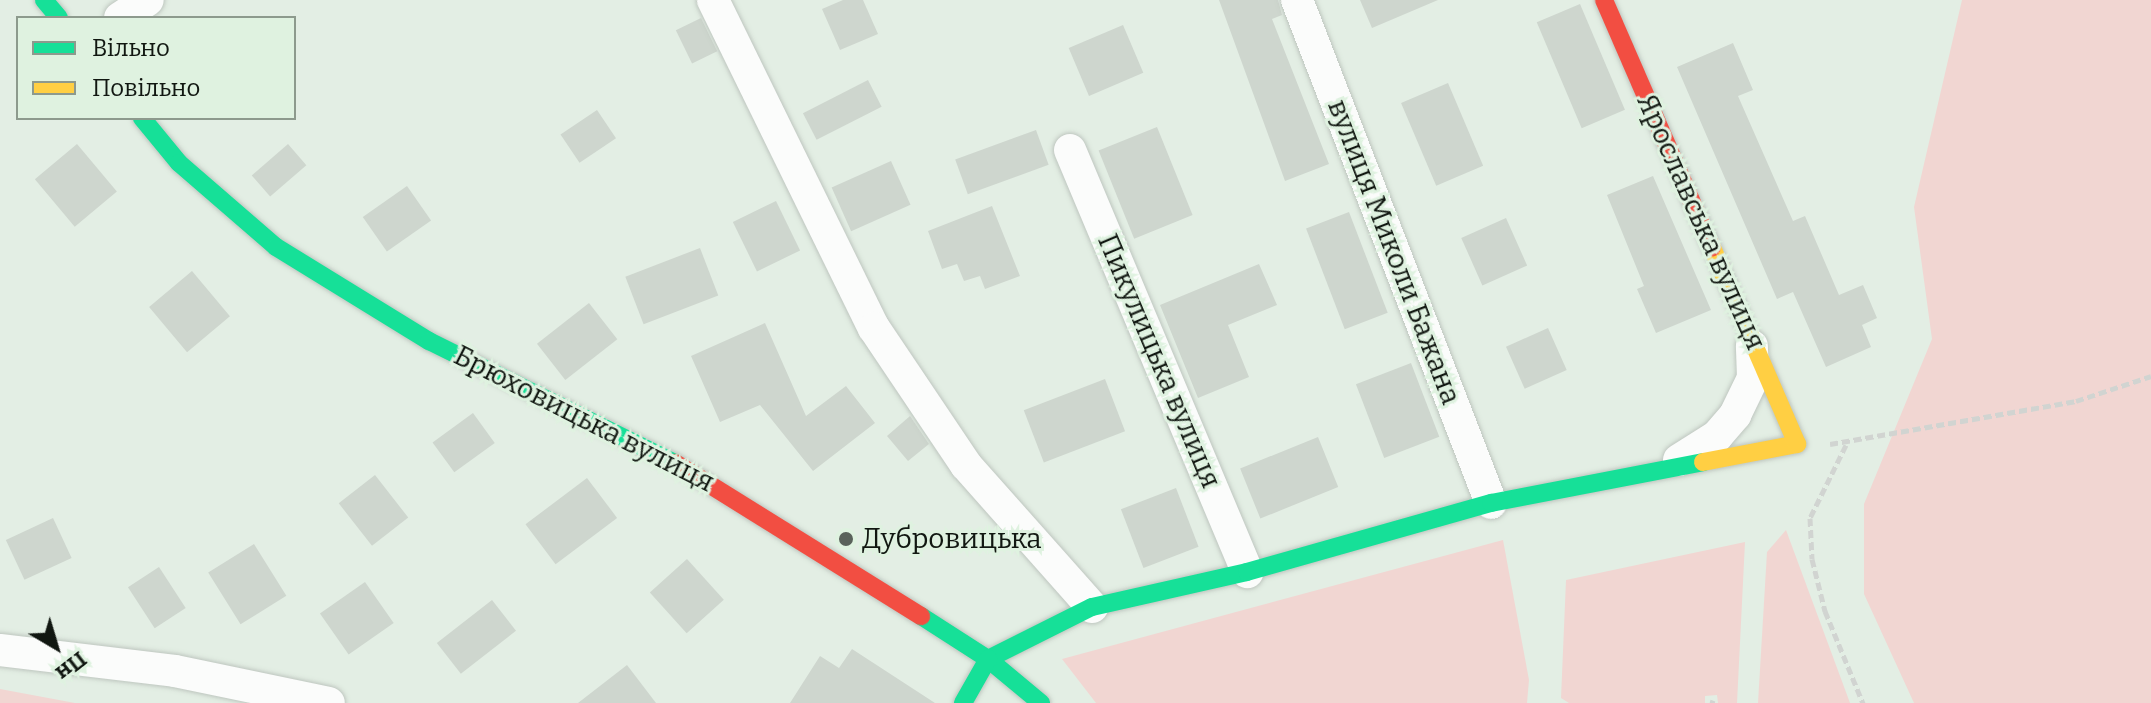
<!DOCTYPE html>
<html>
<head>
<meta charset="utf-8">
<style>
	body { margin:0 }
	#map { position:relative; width:2151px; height:703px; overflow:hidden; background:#e3eee4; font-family:Bitter,serif }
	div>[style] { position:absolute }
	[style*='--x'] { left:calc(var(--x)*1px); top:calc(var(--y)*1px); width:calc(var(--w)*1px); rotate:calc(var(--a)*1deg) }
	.green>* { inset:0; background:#f1d6d2 }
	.building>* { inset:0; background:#ced6ce; transform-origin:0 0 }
	.path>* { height:5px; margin-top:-2.5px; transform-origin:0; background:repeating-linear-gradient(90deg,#d1d4d1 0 8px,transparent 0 12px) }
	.roads { filter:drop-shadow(0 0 2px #bec6bf) drop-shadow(0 0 2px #bec6bf) }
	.street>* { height:32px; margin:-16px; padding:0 16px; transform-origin:16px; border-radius:16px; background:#fbfcfb }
	.fast>* { height:18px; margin:-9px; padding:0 9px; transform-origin:9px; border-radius:9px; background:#16e098 }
	.slow>* { height:18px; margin:-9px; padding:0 9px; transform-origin:9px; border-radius:9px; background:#ffcf43 }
	.jam>* { height:18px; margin:-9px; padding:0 9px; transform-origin:9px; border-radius:9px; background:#f24e42 }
	.dots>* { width:22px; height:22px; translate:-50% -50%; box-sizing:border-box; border:4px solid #dff2e0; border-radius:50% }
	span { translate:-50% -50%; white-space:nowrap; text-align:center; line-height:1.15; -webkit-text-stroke:6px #dff2e0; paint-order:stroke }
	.street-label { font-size:28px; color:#111711 }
	.poi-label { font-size:28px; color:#111711 }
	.left { translate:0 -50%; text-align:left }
	.legend { position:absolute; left:16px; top:16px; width:280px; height:104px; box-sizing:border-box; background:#dff2e0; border:2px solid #8d9a8d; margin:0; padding:10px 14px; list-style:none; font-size:24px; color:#111711 }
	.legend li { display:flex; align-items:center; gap:16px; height:40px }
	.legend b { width:40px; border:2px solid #8d9a8d }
	.north { position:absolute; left:16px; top:607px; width:80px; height:80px; -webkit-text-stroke:6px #dff2e0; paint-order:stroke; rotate:142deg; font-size:22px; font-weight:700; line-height:32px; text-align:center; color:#111711 }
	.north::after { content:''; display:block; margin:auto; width:28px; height:36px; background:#111711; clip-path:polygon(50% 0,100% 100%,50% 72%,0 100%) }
</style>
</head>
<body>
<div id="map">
	<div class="green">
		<div style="clip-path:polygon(1962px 0,2151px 0,2151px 703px,1914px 703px,1864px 594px,1864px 504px,1932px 339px,1914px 207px)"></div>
		<div style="clip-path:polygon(1786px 530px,1850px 703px,1758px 703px,1767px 552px)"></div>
		<div style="clip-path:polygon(1503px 540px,1529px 680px,1527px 703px,1096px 703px,1062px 659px)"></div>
		<div style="clip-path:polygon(1745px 542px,1737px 703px,1718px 703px,1717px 695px,1705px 696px,1705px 703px,1569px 703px,1561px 698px,1566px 580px)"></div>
		<div style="clip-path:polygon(0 689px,75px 703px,0 703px)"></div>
	</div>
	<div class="building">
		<div style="clip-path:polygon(843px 0,863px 0,878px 34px,840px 50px,822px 9px)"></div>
		<div style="clip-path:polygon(1219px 0,1278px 0,1282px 15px,1272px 19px,1329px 164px,1285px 181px)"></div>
		<div style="clip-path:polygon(1360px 0,1438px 0,1372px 28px)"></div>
		<div style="left:1580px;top:4px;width:115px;height:47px;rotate:67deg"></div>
		<div style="left:701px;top:18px;width:37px;height:28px;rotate:64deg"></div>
		<div style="left:1123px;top:25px;width:52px;height:59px;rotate:67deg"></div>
		<div style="clip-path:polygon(1733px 43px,1753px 90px,1738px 96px,1793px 221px,1805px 216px,1839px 295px,1863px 285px,1877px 318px,1862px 325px,1871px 347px,1826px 367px,1793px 292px,1777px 299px,1677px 67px)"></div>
		<div style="left:868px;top:80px;width:30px;height:73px;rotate:63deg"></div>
		<div style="left:1448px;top:83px;width:90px;height:51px;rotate:67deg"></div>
		<div style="left:597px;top:110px;width:34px;height:44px;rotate:56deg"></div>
		<div style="left:1157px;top:127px;width:95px;height:63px;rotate:68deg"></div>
		<div style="left:1036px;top:130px;width:37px;height:86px;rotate:70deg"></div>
		<div style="left:77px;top:144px;width:62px;height:55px;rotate:50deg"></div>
		<div style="left:288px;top:144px;width:28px;height:48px;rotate:49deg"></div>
		<div style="left:891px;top:161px;width:48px;height:65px;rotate:66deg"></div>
		<div style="clip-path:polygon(1653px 176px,1711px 310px,1656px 333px,1637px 289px,1644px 286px,1607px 195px)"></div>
		<div style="left:407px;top:186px;width:42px;height:54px;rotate:55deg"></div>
		<div style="left:776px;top:201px;width:55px;height:48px;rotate:64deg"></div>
		<div style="clip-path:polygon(992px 206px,1020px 276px,985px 289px,980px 276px,964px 281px,957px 264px,942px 269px,928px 231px)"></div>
		<div style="left:1349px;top:212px;width:108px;height:46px;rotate:69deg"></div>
		<div style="left:1506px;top:218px;width:52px;height:49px;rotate:66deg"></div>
		<div style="left:700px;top:248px;width:51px;height:80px;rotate:69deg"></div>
		<div style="clip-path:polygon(1259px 264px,1277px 305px,1228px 325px,1249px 377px,1198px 398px,1160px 305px)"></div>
		<div style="left:192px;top:271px;width:59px;height:56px;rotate:50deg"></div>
		<div style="left:589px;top:303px;width:46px;height:66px;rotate:52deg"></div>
		<div style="clip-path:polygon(765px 323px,806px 416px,846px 386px,875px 423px,813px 471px,760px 405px,720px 422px,691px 356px)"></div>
		<div style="left:1548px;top:328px;width:46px;height:46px;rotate:66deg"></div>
		<div style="left:1411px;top:363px;width:79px;height:59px;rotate:69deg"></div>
		<div style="left:1105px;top:379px;width:56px;height:87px;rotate:69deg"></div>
		<div style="left:473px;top:413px;width:37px;height:50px;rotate:54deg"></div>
		<div style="clip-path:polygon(910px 416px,929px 444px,908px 461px,887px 436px)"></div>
		<div style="left:1318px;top:437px;width:54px;height:84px;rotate:68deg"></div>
		<div style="left:375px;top:475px;width:54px;height:46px;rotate:52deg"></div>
		<div style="left:587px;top:478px;width:50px;height:77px;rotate:53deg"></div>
		<div style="left:1176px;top:488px;width:63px;height:59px;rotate:69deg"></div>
		<div style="left:53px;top:518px;width:44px;height:52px;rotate:65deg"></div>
		<div style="left:254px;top:544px;width:61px;height:54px;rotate:58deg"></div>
		<div style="left:687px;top:559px;width:55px;height:50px;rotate:48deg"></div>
		<div style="left:159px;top:567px;width:49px;height:37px;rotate:57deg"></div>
		<div style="left:365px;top:582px;width:50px;height:55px;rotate:55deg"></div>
		<div style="left:492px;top:600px;width:39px;height:70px;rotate:52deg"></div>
		<div style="clip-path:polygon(852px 649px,935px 703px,790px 703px,820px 656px,839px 668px)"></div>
		<div style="clip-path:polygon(627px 665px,656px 703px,578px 703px)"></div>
	</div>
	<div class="path">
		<div style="--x:1830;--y:444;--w:250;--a:-9.9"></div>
		<div style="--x:2076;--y:401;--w:79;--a:-18.4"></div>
		<div style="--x:1846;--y:445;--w:81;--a:116.3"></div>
		<div style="--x:1810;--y:518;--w:41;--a:87.2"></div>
		<div style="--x:1812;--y:559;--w:54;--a:76"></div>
		<div style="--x:1825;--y:611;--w:100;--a:67.6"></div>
		<div style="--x:1712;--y:703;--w:3;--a:-72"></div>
	</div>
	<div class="roads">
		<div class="street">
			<div style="--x:713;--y:0;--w:365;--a:63.9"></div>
			<div style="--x:874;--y:328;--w:165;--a:56.1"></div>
			<div style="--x:966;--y:465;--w:190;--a:48.4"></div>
			<div style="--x:1297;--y:0;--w:539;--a:68.91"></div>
			<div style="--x:120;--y:18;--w:33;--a:-33"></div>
			<div style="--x:1070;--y:150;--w:458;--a:67.2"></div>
			<div style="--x:1679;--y:460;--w:45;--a:-32.3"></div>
			<div style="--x:1717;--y:436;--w:28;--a:-49"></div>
			<div style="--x:1735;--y:415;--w:41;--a:-64.1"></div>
			<div style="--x:1753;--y:378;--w:32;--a:-92"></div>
			<div style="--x:0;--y:650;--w:176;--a:6.8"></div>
			<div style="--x:175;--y:671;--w:157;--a:11.7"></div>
		</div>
		<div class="fast">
			<div style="--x:44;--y:0;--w:23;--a:50"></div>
			<div style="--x:142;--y:118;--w:58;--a:50.6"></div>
			<div style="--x:179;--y:163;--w:128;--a:40.9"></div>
			<div style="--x:276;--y:247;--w:180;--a:31.6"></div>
			<div style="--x:429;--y:341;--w:275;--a:26.4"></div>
			<div style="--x:921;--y:616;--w:80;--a:32.7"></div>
			<div style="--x:988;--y:659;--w:69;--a:39.7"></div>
			<div style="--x:988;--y:659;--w:116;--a:-26.6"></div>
			<div style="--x:1092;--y:607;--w:159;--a:-12.7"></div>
			<div style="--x:1247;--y:572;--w:254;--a:-15.8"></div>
			<div style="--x:1491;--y:503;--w:216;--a:-10.9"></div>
			<div style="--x:963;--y:703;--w:51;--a:-60.4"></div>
		</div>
		<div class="slow">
			<div style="--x:1703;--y:462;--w:96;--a:-10.8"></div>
			<div style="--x:1797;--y:444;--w:214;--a:-113.4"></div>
		</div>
		<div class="jam">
			<div style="--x:1604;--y:0;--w:270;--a:66.5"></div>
			<div style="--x:675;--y:463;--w:290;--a:31.9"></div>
		</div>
	</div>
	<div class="dots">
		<div style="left:846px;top:539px;background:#5a625b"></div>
	</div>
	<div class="street-label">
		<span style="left:1701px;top:222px;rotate:66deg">Ярославська вулиця</span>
		<span style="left:1394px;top:252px;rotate:69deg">вулиця Миколи Бажана</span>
		<span style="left:1159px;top:361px;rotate:67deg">Пикулицька вулиця</span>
		<span style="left:584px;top:419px;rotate:27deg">Брюховицька вулиця</span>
	</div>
	<div class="poi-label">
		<span class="left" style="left:862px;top:539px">Дубровицька</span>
	</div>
	<ul class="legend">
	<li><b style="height:10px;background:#16e098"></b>Вільно</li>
	<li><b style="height:10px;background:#ffcf43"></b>Повільно</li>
	</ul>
	<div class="north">Пн</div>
</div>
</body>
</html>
